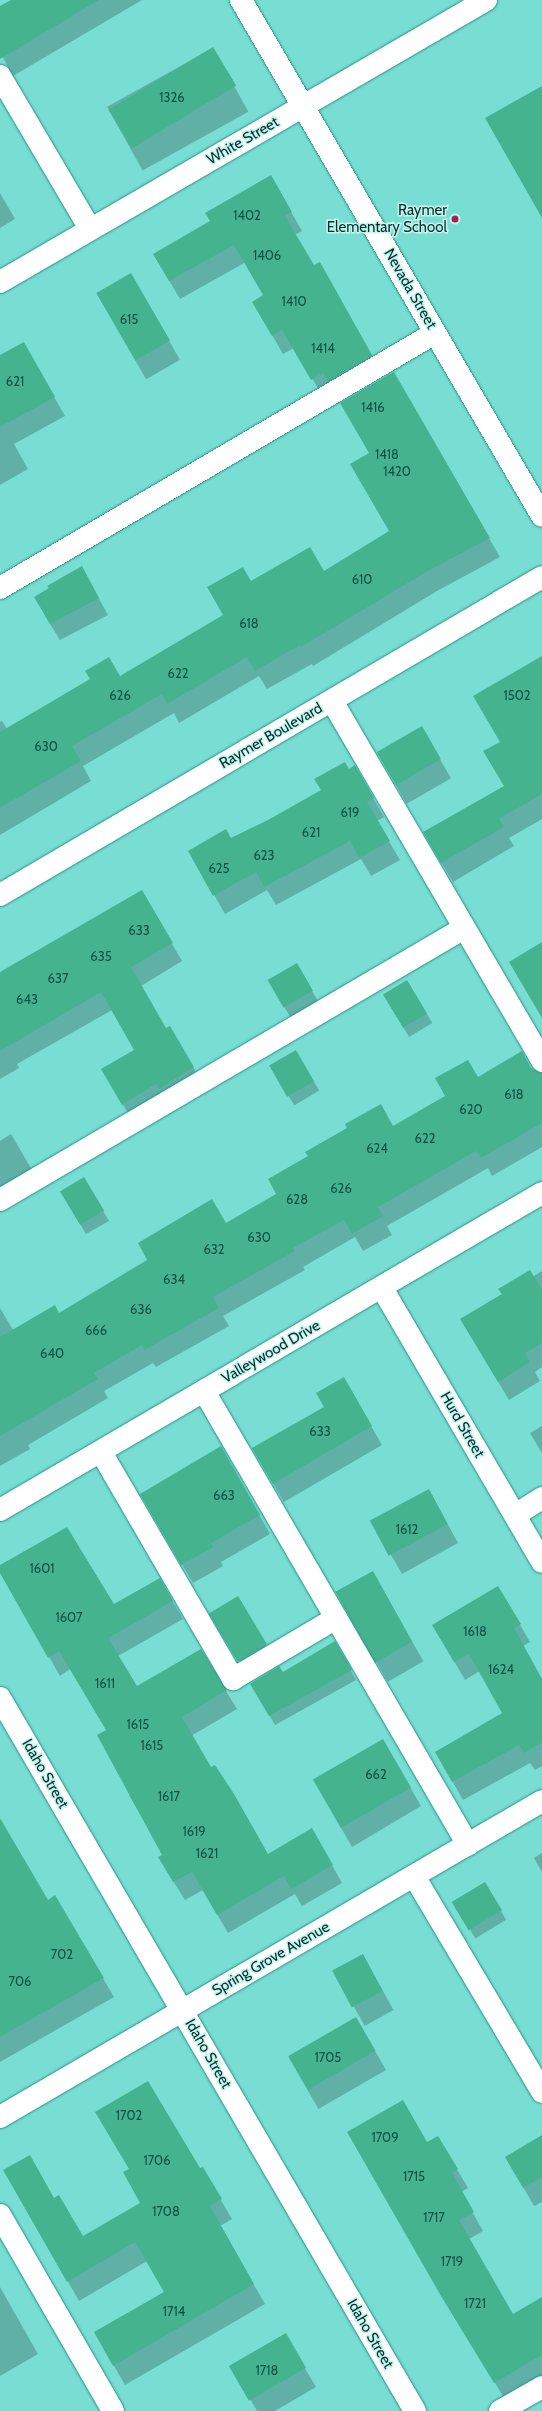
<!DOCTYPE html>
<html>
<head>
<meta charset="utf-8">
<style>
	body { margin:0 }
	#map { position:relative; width:542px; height:2411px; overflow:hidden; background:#78ddd3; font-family:Cabin,sans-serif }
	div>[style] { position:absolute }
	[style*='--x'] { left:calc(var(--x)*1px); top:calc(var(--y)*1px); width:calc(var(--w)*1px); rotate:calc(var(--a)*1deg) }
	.shadow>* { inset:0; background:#0003; transform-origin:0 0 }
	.building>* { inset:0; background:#45b48e; transform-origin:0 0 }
	.roads { filter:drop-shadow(0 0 1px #22928a) drop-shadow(0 0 1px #22928a) }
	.minor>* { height:22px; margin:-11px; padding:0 11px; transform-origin:11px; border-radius:11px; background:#fff }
	.dots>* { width:11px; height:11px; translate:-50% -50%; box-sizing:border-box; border:2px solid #c6f4ee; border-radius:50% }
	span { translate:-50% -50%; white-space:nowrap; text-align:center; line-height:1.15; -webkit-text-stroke:3px #c6f4ee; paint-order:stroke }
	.number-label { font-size:13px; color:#125145 }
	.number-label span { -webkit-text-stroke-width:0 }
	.street-label { font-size:15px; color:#01302d }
	.poi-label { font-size:15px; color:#01302d }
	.right { translate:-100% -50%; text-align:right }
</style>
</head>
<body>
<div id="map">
	<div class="shadow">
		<div style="clip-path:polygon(14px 0,142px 0,13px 76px,0 52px,0 7px)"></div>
		<div style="left:213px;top:48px;width:73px;height:121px;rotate:61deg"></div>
		<div style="clip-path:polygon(271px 177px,302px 231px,295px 235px,314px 267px,319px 263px,382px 374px,323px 397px,294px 348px,283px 354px,253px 302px,265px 295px,246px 262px,180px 299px,154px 255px,211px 221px)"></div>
		<div style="clip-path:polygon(0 193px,15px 219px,0 228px)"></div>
		<div style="left:131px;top:275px;width:98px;height:39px;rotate:60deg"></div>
		<div style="clip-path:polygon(23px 343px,65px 416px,14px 444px,28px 469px,0 485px,0 356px)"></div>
		<div style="clip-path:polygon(394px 373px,500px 557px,437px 591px,313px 666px,312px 664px,267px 689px,259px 676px,179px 723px,174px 713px,83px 766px,91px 781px,0 835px,0 722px,2px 721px,7px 729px,120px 677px,225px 616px,250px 582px,324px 572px,390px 532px,371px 454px)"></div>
		<div style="clip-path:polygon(91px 584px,108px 615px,60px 640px,44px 614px)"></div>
		<div style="clip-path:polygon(542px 662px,542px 819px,509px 838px,514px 846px,453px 882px,424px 833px,505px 786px)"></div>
		<div style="left:422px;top:728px;width:58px;height:51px;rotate:60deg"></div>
		<div style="clip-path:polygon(355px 767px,384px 817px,377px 821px,400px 860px,371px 876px,361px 859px,276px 905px,267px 890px,225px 914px,189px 851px,231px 840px,268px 821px,322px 791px)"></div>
		<div style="clip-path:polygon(141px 891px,182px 961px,141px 986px,166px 1029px,170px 1027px,204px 1086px,133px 1122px,103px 1070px,135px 1050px,112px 1010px,17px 1064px,19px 1068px,0 1079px,0 973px)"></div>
		<div style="left:297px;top:965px;width:42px;height:32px;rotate:60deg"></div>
		<div style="left:407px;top:981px;width:49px;height:27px;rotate:59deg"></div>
		<div style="left:296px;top:1052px;width:45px;height:29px;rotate:59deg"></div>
		<div style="clip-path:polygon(477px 1078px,542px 1101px,542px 1147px,492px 1176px,488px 1168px,387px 1226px,392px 1235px,363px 1251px,355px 1237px,303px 1267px,305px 1270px,223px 1316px,229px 1326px,156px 1367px,153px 1363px,104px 1391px,108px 1398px,28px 1445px,30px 1449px,0 1466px,0 1308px,13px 1330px,59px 1314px,226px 1225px)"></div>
		<div style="clip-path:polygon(11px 1134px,39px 1182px,0 1197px,0 1141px)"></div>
		<div style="clip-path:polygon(84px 1178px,109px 1221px,86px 1234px,67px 1202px)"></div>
		<div style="clip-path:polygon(542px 1271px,542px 1367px,535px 1372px,540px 1381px,509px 1400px,461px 1319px)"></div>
		<div style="clip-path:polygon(344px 1379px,382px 1445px,284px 1502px,253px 1449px,325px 1407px)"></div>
		<div style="clip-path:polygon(542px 1426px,542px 1453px,530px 1433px)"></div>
		<div style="clip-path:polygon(221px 1447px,270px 1534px,221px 1562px,223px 1566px,193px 1583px,141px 1494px)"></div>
		<div style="clip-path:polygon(439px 1508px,458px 1543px,402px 1574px,372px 1522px)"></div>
		<div style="clip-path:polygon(0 1566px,113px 1605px,159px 1579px,183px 1619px,118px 1656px,137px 1688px,201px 1650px,237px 1709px,191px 1736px,211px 1769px,267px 1855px,312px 1829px,342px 1883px,302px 1906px,295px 1894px,228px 1933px,203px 1890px,185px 1900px,170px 1876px,164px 1855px,129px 1795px,132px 1794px,107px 1731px,70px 1669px,60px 1676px,0 1571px)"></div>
		<div style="left:372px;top:1572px;width:103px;height:41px;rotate:60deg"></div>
		<div style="clip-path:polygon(498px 1587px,530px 1642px,523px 1646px,542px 1680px,542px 1766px,535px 1770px,530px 1763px,463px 1800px,436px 1752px,504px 1713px,480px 1671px,465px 1680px,433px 1625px)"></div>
		<div style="left:238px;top:1598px;width:77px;height:31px;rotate:59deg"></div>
		<div style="clip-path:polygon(335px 1643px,356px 1680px,275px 1725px,251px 1684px,283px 1673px)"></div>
		<div style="clip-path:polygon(314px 1780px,410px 1787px,421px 1806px,352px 1847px)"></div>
		<div style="clip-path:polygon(542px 1853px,542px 1872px,534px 1858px)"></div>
		<div style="clip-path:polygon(0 1855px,47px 1901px,55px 1897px,114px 1997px,0 2062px)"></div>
		<div style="left:484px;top:1883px;width:43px;height:36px;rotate:59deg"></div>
		<div style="left:363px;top:1955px;width:63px;height:33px;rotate:61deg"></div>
		<div style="left:356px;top:2018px;width:60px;height:78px;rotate:60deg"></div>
		<div style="clip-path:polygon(438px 2137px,468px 2188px,461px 2192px,483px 2231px,469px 2239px,513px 2316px,542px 2299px,542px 2380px,506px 2401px,453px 2315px,427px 2144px)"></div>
		<div style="clip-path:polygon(542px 2137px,542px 2202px,534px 2206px,506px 2157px)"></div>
		<div style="clip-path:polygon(202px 2168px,232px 2219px,220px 2226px,265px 2304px,125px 2385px,95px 2333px,165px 2292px,147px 2261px,79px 2301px,5px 2171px,54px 2199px,83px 2238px,141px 2204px,130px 2169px)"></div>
		<div style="clip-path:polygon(0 2287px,38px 2354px,0 2376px)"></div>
		<div style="clip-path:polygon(285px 2335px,316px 2387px,275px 2411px,257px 2411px,231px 2366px)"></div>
	</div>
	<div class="building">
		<div style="clip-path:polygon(11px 0,99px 0,0 59px,0 6px)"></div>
		<div style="left:213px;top:47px;width:45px;height:122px;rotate:59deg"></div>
		<div style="clip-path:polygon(542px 86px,542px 218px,485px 118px)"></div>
		<div style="clip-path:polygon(271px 175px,292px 212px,285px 216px,314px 265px,320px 262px,372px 355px,328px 381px,323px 373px,311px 380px,282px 330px,272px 336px,252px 302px,263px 295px,234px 245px,169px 281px,153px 254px,210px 221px,205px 213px)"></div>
		<div style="left:131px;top:273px;width:78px;height:40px;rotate:60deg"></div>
		<div style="clip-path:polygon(24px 342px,55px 397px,0 427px,0 355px)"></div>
		<div style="clip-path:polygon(394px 372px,490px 538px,426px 572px,301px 647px,300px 645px,255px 671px,247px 657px,167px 704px,162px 694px,72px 746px,81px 761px,0 808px,0 732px,90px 679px,85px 671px,109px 657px,120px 676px,223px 615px,207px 587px,243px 567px,251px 581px,310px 547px,324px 571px,389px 531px,350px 464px,369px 453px,340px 403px)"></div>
		<div style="clip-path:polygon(82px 566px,99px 598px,50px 624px,34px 597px,49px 588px,47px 586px)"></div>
		<div style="clip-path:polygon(542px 656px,542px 794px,499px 819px,504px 827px,441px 863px,423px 832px,504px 786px,483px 751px,500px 742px,473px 696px)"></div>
		<div style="left:422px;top:726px;width:38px;height:52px;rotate:60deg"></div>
		<div style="clip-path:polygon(345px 762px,349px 769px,355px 765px,374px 798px,367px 802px,390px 841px,359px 858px,350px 841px,264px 887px,256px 872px,213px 896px,188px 851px,226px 829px,231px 838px,268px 820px,321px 790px,314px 779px)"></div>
		<div style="clip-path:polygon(142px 890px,173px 943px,131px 967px,166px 1028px,170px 1026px,194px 1067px,159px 1089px,156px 1084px,122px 1105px,101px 1069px,134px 1050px,101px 992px,0 1051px,0 972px)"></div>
		<div style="clip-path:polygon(542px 942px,542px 1018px,509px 962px)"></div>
		<div style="left:297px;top:963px;width:32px;height:34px;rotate:60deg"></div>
		<div style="left:407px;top:980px;width:39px;height:28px;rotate:59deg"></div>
		<div style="left:296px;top:1050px;width:36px;height:31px;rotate:60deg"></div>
		<div style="clip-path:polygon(522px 1051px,531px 1068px,542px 1073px,542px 1123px,481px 1158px,476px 1151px,378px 1207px,383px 1216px,352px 1234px,344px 1220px,293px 1248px,295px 1251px,213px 1297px,219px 1308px,144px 1350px,142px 1345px,94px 1373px,98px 1379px,0 1436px,0 1337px,55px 1305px,59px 1313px,147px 1260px,138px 1243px,212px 1199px,226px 1223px,276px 1194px,268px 1179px,308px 1156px,305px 1152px,347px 1128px,345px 1124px,381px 1104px,393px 1126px,445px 1096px,435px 1078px,468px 1060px,478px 1077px)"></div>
		<div style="left:84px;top:1177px;width:39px;height:28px;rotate:59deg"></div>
		<div style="clip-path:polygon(530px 1270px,542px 1290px,542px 1343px,525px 1353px,530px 1362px,498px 1382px,460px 1319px,502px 1294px,498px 1289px)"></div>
		<div style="clip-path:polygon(344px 1377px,372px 1426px,273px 1484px,252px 1448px,324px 1407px,316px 1393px)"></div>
		<div style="clip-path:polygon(221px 1446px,260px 1515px,211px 1543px,213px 1547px,181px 1565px,140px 1494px)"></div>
		<div style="left:429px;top:1489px;width:40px;height:67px;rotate:62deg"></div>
		<div style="clip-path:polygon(67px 1527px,114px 1604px,160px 1578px,173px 1601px,108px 1638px,137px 1686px,201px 1649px,227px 1690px,182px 1717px,211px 1767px,215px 1765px,234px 1794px,268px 1854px,312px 1828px,333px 1865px,291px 1889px,284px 1876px,217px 1915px,192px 1872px,173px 1882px,158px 1857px,162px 1855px,97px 1735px,106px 1730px,59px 1651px,48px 1658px,0 1573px,0 1565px)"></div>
		<div style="left:373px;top:1571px;width:81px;height:43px;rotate:61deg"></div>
		<div style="clip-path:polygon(498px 1586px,521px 1624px,514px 1628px,542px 1679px,542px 1742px,524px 1753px,519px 1745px,452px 1782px,435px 1752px,502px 1713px,469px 1654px,454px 1662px,432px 1625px)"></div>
		<div style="left:238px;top:1596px;width:56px;height:34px;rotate:59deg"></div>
		<div style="clip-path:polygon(335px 1641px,352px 1670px,269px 1716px,250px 1684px,279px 1666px,283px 1672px)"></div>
		<div style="left:383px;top:1739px;width:56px;height:81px;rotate:60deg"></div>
		<div style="clip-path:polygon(0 1818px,48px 1900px,55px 1895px,104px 1978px,0 2037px)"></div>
		<div style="left:485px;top:1882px;width:33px;height:39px;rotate:59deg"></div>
		<div style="left:363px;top:1954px;width:42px;height:35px;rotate:62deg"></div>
		<div style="left:356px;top:2017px;width:39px;height:78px;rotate:60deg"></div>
		<div style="clip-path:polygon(148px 2081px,200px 2168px,203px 2167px,222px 2199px,210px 2206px,254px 2284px,113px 2366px,94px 2332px,164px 2292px,135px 2242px,67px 2282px,3px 2170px,30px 2155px,54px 2198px,59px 2195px,83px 2236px,140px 2203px,123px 2172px,129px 2169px,95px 2112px)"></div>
		<div style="clip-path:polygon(403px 2100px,427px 2142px,438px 2136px,458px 2169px,452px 2173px,474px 2212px,459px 2220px,513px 2314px,542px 2297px,542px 2355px,494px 2383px,441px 2296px,347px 2132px)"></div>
		<div style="clip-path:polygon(542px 2135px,542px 2177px,523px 2188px,505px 2157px)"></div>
		<div style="left:286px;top:2333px;width:40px;height:66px;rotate:60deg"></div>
	</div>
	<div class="roads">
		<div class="minor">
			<div style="--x:241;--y:0;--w:597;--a:59.74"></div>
			<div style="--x:0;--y:76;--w:178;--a:59.5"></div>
			<div style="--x:0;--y:282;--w:562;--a:-30.12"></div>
			<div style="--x:0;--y:588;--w:504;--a:-30.38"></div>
			<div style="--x:332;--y:701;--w:417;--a:59.7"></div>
			<div style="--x:0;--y:895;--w:628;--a:-30.4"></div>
			<div style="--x:0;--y:1200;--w:538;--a:-30.38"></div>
			<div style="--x:382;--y:1288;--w:317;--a:59.7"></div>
			<div style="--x:204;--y:1391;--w:525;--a:59.82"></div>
			<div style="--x:101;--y:1452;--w:263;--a:59.8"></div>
			<div style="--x:233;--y:1679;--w:120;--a:-30.6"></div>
			<div style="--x:0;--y:1510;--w:628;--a:-30.32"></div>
			<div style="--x:515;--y:1515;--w:32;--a:-32"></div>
			<div style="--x:0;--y:1698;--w:825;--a:59.8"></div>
			<div style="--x:414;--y:1876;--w:251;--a:59.3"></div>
			<div style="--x:0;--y:2117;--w:627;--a:-30.24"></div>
			<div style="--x:0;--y:2215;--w:226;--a:60"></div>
			<div style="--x:500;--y:2411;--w:48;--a:-29.7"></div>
		</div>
	</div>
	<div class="dots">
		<div style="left:455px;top:219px;background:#ad1c4f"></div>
	</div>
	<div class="number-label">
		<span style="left:172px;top:97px">1326</span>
		<span style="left:247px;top:215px">1402</span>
		<span style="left:267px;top:255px">1406</span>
		<span style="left:294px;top:301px">1410</span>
		<span style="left:129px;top:319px">615</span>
		<span style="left:323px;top:348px">1414</span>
		<span style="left:15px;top:381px">621</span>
		<span style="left:373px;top:407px">1416</span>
		<span style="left:387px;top:454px">1418</span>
		<span style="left:397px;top:471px">1420</span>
		<span style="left:362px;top:579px">610</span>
		<span style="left:249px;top:623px">618</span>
		<span style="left:178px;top:673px">622</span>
		<span style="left:120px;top:695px">626</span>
		<span style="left:517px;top:695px">1502</span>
		<span style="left:46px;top:746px">630</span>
		<span style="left:350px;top:812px">619</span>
		<span style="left:311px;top:832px">621</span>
		<span style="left:264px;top:855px">623</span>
		<span style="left:219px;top:868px">625</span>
		<span style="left:139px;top:930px">633</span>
		<span style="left:101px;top:956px">635</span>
		<span style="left:58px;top:978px">637</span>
		<span style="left:27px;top:999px">643</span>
		<span style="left:514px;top:1094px">618</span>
		<span style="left:471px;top:1109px">620</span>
		<span style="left:425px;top:1138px">622</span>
		<span style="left:377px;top:1148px">624</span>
		<span style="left:341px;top:1188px">626</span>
		<span style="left:297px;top:1199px">628</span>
		<span style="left:259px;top:1237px">630</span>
		<span style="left:214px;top:1249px">632</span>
		<span style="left:174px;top:1279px">634</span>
		<span style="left:141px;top:1309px">636</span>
		<span style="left:96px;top:1330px">666</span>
		<span style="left:52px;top:1353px">640</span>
		<span style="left:320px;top:1431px">633</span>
		<span style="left:224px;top:1495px">663</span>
		<span style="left:407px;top:1529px">1612</span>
		<span style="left:42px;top:1568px">1601</span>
		<span style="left:69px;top:1617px">1607</span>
		<span style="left:475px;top:1631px">1618</span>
		<span style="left:501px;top:1669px">1624</span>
		<span style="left:105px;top:1683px">1611</span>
		<span style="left:138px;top:1724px">1615</span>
		<span style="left:152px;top:1745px">1615</span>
		<span style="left:376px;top:1774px">662</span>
		<span style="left:169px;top:1796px">1617</span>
		<span style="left:194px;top:1831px">1619</span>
		<span style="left:207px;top:1853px">1621</span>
		<span style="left:62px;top:1954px">702</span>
		<span style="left:20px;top:1981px">706</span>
		<span style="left:328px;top:2057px">1705</span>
		<span style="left:129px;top:2115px">1702</span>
		<span style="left:385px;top:2137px">1709</span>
		<span style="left:157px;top:2160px">1706</span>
		<span style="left:414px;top:2176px">1715</span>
		<span style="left:166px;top:2211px">1708</span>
		<span style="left:434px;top:2217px">1717</span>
		<span style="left:452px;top:2261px">1719</span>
		<span style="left:475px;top:2303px">1721</span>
		<span style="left:174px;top:2311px">1714</span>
		<span style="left:267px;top:2370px">1718</span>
	</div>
	<div class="street-label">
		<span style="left:243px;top:141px;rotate:-30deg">White Street</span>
		<span style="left:410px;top:289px;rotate:60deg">Nevada Street</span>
		<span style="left:271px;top:736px;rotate:-30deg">Raymer Boulevard</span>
		<span style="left:271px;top:1352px;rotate:-30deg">Valleywood Drive</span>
		<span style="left:462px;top:1425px;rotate:60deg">Hurd Street</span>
		<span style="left:45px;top:1774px;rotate:60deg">Idaho Street</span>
		<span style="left:271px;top:1959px;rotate:-30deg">Spring Grove Avenue</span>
		<span style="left:208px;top:2054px;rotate:60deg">Idaho Street</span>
		<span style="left:370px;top:2334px;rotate:60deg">Idaho Street</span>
	</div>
	<div class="poi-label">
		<span class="right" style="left:447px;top:219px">Raymer<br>Elementary School</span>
	</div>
</div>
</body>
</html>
